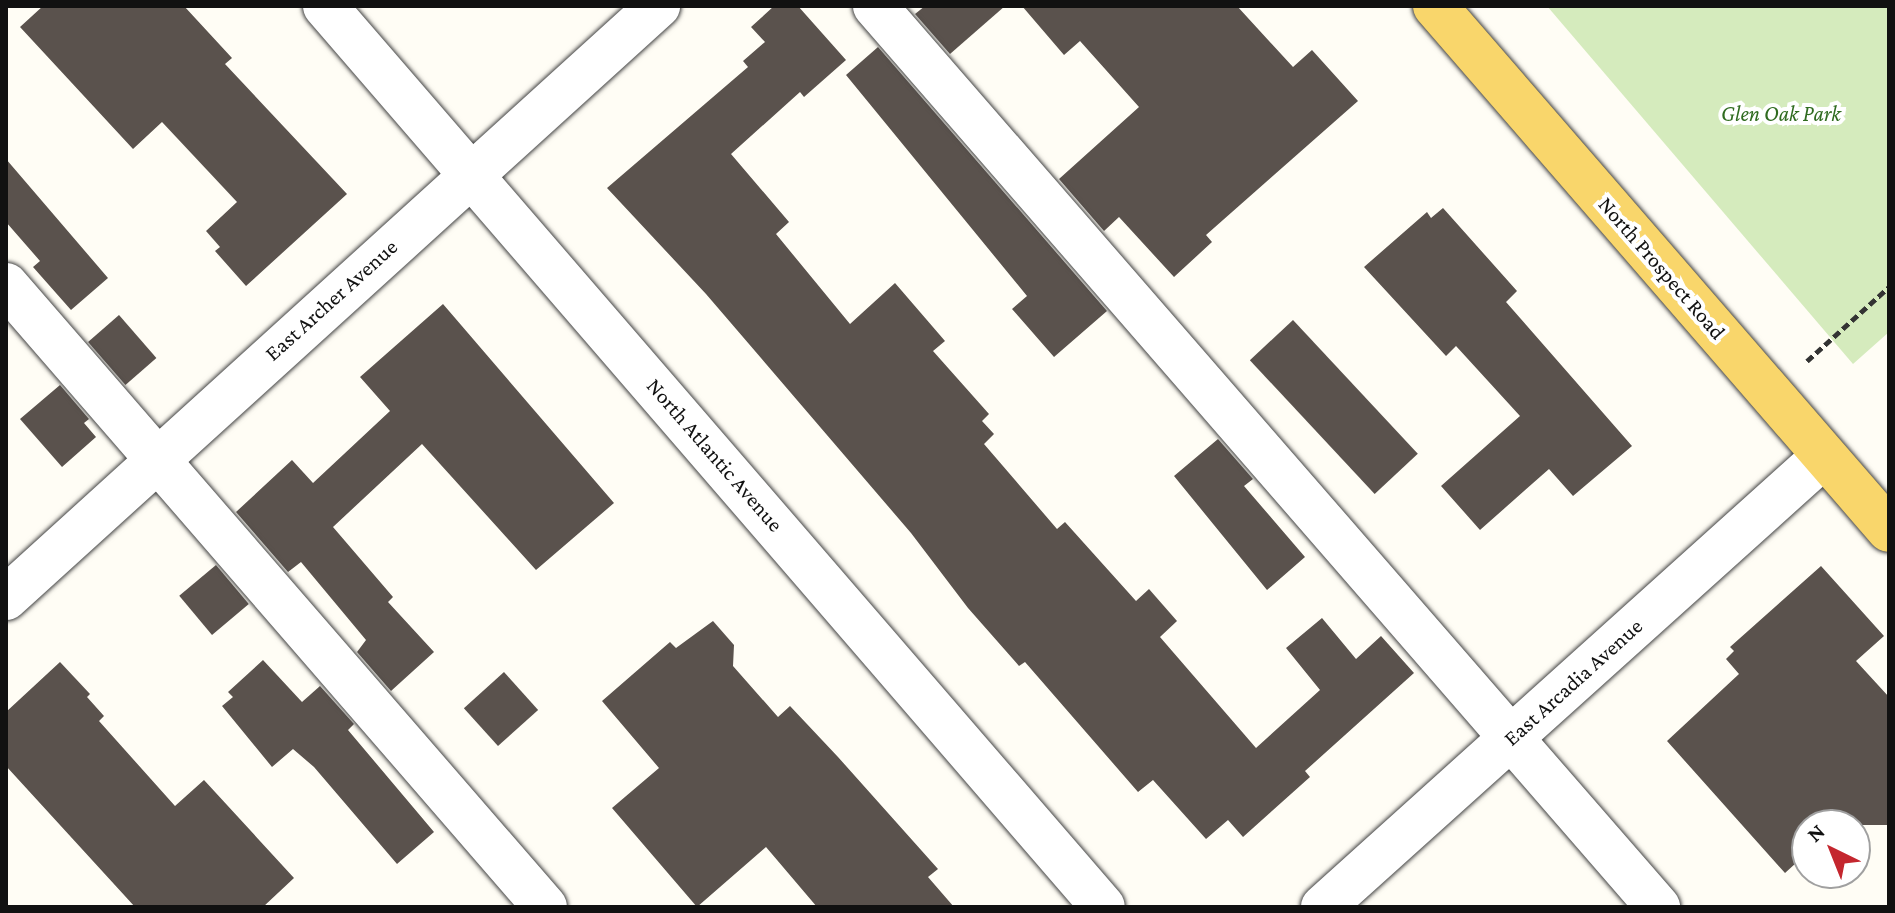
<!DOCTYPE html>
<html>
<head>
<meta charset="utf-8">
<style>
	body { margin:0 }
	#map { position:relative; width:1895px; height:913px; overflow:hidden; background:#fffdf5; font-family:"Crimson Pro",serif }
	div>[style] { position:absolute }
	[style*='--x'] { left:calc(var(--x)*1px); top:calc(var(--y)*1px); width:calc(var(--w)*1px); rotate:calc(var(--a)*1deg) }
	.green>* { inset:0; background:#d5ebbd }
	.building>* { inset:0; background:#5a524d; transform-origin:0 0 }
	.path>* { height:5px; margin-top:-2.5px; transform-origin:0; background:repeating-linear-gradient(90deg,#333 0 8px,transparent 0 12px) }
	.roads { filter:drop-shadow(0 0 2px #444) drop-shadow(0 0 2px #444) }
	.minor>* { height:44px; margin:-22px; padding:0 22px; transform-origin:22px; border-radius:22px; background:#fff }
	.major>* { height:44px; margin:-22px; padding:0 22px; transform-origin:22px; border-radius:22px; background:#f9d66b }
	span { translate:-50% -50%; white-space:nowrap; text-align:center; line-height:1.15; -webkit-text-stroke:8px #fff; paint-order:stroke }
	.park-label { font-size:22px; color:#2f6b1f; font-style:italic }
	.street-label { font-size:22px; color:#111 }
	.frame { position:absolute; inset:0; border:8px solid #111; pointer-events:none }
	.north { position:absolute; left:1791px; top:809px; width:80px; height:80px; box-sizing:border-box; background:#fff; border:2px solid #a0a0a0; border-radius:50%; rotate:317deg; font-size:22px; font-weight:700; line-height:32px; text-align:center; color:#111 }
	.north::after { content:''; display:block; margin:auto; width:28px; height:36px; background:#c4262e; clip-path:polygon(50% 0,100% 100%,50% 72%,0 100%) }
</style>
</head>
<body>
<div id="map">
	<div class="green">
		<div style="clip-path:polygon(1547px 6px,1889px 6px,1889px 332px,1853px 364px)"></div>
	</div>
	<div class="building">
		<div style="clip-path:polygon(43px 6px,184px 6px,232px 58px,225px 64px,347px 194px,246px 286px,215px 251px,220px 247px,206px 231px,237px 202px,162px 122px,133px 149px,20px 27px)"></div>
		<div style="clip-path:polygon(774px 6px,798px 6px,846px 60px,804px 97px,800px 92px,731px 154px,789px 222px,776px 234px,850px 324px,895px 283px,945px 341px,933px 351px,989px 414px,982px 421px,994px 434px,984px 444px,1057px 529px,1065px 522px,1136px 601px,1149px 589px,1177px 621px,1160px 637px,1256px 748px,1320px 690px,1286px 648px,1322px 618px,1356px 659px,1381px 636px,1414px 673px,1305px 771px,1310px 777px,1243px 837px,1228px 820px,1206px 839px,1153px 780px,1138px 792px,1025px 662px,1019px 666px,968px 608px,911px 533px,706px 294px,607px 188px,748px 67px,743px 61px,765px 42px,751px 27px)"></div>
		<div style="clip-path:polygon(925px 6px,1005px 6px,950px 54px,915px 14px)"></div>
		<div style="clip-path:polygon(1022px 6px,1237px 6px,1293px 67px,1312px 50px,1358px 101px,1206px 235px,1212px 242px,1174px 277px,1119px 217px,1104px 231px,1059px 179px,1139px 107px,1080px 41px,1064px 55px)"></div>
		<div style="clip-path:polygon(878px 47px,1107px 311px,1054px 357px,1012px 309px,1027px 296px,846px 75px)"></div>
		<div style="clip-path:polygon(6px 159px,108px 278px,71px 310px,33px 267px,40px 261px,6px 222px)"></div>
		<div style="clip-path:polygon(1443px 208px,1517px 291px,1506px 302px,1632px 446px,1573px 496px,1549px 469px,1480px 530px,1441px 486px,1520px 416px,1456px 346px,1446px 356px,1364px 267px,1427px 212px,1431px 218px)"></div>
		<div style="clip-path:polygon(443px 304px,614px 503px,536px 570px,422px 444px,333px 527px,393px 597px,388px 602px,434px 652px,391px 691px,357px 652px,366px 640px,301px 562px,288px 572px,236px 512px,292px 460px,313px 483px,390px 411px,360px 377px)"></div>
		<div style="left:119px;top:315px;width:57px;height:41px;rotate:49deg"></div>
		<div style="left:1293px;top:320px;width:183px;height:59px;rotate:47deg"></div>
		<div style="clip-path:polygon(60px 385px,89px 419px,84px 423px,96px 437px,62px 467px,20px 419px)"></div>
		<div style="clip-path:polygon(1218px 439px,1253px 479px,1244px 486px,1305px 557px,1267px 590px,1174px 476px)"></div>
		<div style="left:216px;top:565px;width:51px;height:48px;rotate:50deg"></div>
		<div style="clip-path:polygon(1821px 566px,1884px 636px,1856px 661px,1889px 697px,1889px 825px,1807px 825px,1807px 853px,1785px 873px,1667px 741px,1739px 674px,1726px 659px,1734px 651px,1730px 647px)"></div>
		<div style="clip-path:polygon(713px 621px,734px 645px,733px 666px,778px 717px,790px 706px,838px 757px,938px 869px,928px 877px,954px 907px,817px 907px,766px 847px,697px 907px,612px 808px,659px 768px,602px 701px,670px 642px,676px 648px)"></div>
		<div style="clip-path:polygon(263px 660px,302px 702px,320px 686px,354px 724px,348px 730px,434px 832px,397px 864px,314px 767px,293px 749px,272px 767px,222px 706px,233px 697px,228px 692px)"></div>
		<div style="clip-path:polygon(60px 662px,90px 694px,87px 697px,104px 716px,99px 721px,175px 806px,204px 780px,294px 878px,263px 907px,135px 907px,6px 766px,6px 712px)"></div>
		<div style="left:504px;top:672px;width:51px;height:54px;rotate:48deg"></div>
	</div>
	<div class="path">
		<div style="--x:1807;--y:361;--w:110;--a:-42.1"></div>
	</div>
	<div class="roads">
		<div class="minor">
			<div style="--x:325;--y:6;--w:1190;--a:49.19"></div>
			<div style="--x:875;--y:6;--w:1194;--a:49.01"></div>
			<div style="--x:6;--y:285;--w:823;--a:49.09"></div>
			<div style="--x:6;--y:598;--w:881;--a:-42.24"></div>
			<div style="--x:1323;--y:907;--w:674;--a:-41.99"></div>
		</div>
		<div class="major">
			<div style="--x:1435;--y:6;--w:693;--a:49.09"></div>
		</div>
	</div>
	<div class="park-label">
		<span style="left:1781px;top:114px">Glen Oak Park</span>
	</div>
	<div class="street-label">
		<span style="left:1662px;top:268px;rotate:49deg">North Prospect Road</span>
		<span style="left:331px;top:300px;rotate:-42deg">East Archer Avenue</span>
		<span style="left:715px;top:455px;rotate:49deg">North Atlantic Avenue</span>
		<span style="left:1573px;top:682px;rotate:-42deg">East Arcadia Avenue</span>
	</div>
	<div class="frame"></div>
	<div class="north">N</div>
</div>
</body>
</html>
